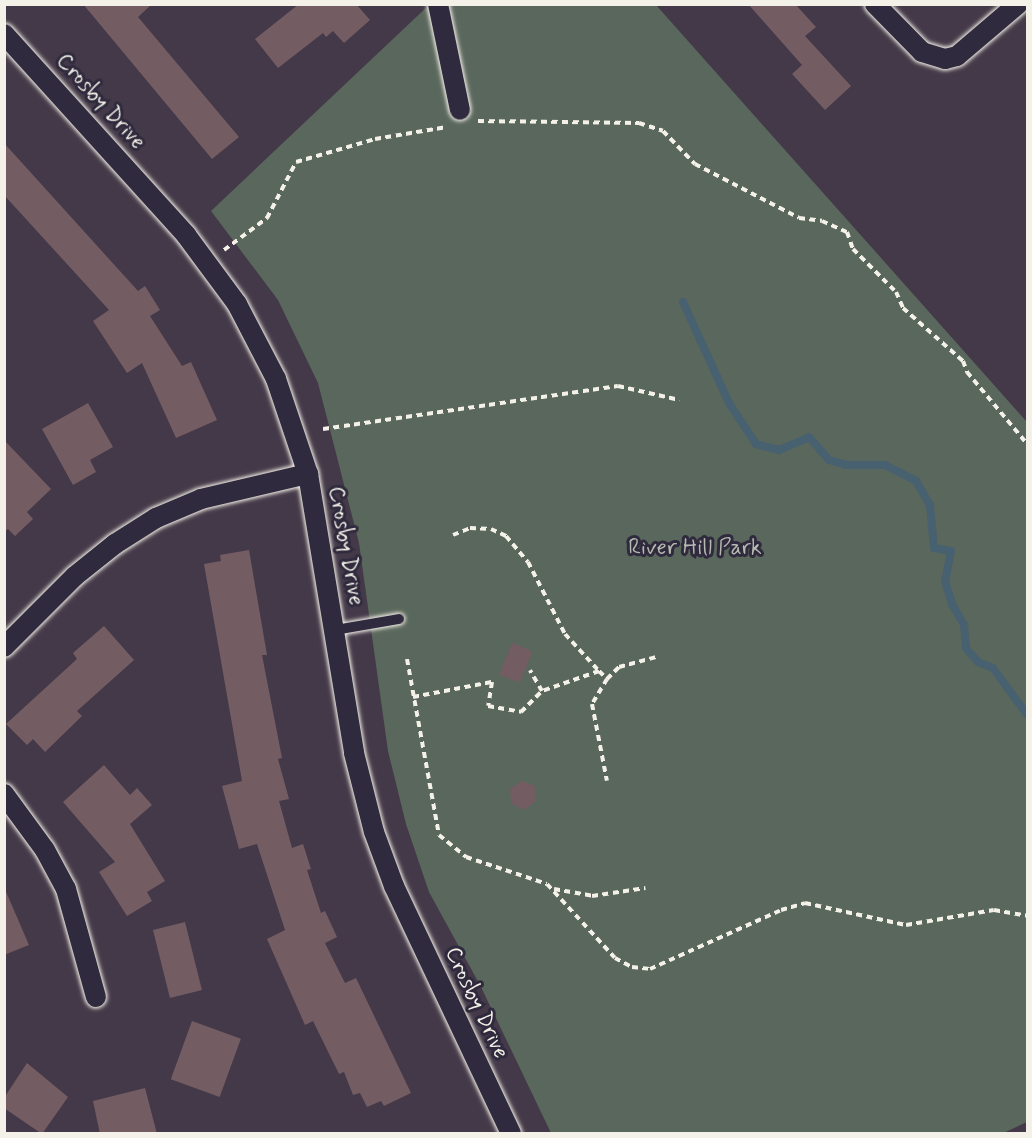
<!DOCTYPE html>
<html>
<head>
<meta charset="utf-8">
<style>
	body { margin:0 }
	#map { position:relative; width:1032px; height:1138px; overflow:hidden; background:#443948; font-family:Mynerve,sans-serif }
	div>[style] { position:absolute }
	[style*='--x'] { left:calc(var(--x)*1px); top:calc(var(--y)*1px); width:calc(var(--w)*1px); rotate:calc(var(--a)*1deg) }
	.green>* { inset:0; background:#5a675c }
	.stream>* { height:8px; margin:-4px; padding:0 4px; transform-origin:4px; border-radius:4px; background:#486170 }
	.building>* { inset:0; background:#745c63; transform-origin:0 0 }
	.path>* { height:4px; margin-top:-2px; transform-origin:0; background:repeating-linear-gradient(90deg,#f4f1e8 0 6px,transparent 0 10.5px) }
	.roads { filter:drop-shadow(0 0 2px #f4f1e8) drop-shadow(0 0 2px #f4f1e8) }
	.service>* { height:10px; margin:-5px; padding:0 5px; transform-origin:5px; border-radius:5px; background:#2f2a3d }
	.minor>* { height:20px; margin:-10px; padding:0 10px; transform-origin:10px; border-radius:10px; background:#2f2a3d }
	span { translate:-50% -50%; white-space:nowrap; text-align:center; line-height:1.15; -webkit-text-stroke:6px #2f2a3d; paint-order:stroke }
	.street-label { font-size:22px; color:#f4f1e8 }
	.park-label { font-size:22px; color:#b6bab0 }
	.frame { position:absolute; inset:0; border:6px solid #f4f1e8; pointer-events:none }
</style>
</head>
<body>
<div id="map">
	<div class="green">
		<div style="clip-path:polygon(429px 5px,656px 5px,1027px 422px,1027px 1122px,1001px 1134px,551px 1133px,481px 987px,429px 892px,406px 824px,388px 751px,359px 543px,318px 383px,278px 300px,211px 211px)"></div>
	</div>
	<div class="stream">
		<div style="--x:683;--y:302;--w:111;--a:65.5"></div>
		<div style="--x:729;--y:403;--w:49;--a:56.6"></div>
		<div style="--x:756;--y:444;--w:24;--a:15"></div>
		<div style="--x:779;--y:450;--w:33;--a:-23"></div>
		<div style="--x:809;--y:437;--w:30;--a:49"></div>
		<div style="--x:829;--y:460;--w:18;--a:16"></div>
		<div style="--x:846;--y:465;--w:39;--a:0"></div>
		<div style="--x:885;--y:465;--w:35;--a:27"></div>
		<div style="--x:916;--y:481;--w:28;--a:60"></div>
		<div style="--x:930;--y:505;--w:43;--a:84.7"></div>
		<div style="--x:934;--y:548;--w:17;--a:10"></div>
		<div style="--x:951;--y:551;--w:31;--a:101"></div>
		<div style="--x:945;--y:581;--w:24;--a:73"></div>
		<div style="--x:952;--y:604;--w:24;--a:60"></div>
		<div style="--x:964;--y:625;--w:23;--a:85"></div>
		<div style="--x:966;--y:648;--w:18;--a:49"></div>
		<div style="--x:978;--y:662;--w:16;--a:22"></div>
		<div style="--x:993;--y:668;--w:59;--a:53.9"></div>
	</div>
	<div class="building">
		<div style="clip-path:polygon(83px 4px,152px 4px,138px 17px,239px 137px,212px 159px)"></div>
		<div style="clip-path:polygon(299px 4px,356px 4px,370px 20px,344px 43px,333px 31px,326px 37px,323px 33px,278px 68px,255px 39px)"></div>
		<div style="clip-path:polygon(748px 4px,795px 4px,816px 27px,805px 36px,851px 86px,825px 110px,792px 74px,802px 65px)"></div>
		<div style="clip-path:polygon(4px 143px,138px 291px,145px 286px,160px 310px,150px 316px,182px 366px,191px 362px,217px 420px,176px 438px,142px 363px,127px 373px,93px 321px,109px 310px,4px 195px)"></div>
		<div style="clip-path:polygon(88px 403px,113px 447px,90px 460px,96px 472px,73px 485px,42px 429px)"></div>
		<div style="clip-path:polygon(4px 440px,51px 489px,27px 512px,33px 519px,15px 536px,8px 529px,4px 532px)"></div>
		<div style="clip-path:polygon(249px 550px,267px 655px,262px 655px,282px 758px,278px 759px,289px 799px,279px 801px,292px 848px,303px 844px,311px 869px,307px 870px,321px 913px,325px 911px,337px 937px,325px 943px,345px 983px,356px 978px,411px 1093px,384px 1106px,381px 1101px,367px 1107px,360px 1093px,353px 1095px,344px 1072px,339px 1074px,313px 1021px,305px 1025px,267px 939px,285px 930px,257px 844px,239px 849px,222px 786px,242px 781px,204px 564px,221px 561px,220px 555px)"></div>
		<div style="clip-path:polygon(104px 626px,134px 660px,77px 711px,82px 716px,45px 752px,33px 739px,27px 745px,6px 724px,77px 659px,73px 653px)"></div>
		<div style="left:512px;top:643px;width:22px;height:34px;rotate:22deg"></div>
		<div style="clip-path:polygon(104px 765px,130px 795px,137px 788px,152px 805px,130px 824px,165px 881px,147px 892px,152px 901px,127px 916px,99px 872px,115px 862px,63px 802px)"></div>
		<div style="clip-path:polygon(522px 781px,535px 786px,536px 801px,524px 810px,511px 803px,510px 789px)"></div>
		<div style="clip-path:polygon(4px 887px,29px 945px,4px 955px)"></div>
		<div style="left:185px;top:922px;width:70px;height:33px;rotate:76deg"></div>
		<div style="left:192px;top:1021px;width:52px;height:62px;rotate:20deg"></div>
		<div style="clip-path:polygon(27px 1063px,68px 1097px,42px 1134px,4px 1108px,4px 1098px)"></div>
		<div style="clip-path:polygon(145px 1088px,157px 1134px,100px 1134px,93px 1101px)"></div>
	</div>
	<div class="path">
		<div style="--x:478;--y:121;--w:161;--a:0.7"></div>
		<div style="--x:639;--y:123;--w:25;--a:18"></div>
		<div style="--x:663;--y:131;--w:46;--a:45.9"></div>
		<div style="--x:695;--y:164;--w:117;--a:27.4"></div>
		<div style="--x:799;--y:218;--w:23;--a:7"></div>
		<div style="--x:822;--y:221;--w:27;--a:24"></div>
		<div style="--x:847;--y:232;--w:18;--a:71"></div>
		<div style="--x:853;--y:249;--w:61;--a:45"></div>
		<div style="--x:896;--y:292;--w:17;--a:66"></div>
		<div style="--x:903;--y:308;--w:80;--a:41.5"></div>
		<div style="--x:963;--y:361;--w:12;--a:70"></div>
		<div style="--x:967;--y:372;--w:95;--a:50.1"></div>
		<div style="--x:224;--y:250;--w:54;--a:-36.7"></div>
		<div style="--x:267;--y:218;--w:63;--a:-62.6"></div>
		<div style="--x:296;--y:162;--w:82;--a:-16.2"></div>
		<div style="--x:375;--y:139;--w:73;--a:-9.5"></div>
		<div style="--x:323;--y:429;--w:298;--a:-8.3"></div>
		<div style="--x:618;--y:386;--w:63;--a:12.9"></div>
		<div style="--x:453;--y:535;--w:18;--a:-22"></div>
		<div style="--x:470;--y:528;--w:21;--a:3"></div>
		<div style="--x:491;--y:529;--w:17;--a:25"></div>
		<div style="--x:506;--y:536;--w:34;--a:50"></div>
		<div style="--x:528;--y:562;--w:81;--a:62.8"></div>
		<div style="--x:565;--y:634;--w:50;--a:47.4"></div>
		<div style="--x:599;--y:671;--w:60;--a:160.7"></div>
		<div style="--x:542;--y:691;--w:24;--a:-120"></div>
		<div style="--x:407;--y:659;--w:179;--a:79.7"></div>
		<div style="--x:439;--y:835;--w:35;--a:39"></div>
		<div style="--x:466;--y:857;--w:85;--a:18.4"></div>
		<div style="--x:547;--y:884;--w:100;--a:47.4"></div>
		<div style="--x:615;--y:958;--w:19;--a:28"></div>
		<div style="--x:632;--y:967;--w:18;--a:6"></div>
		<div style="--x:650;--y:969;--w:144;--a:-24.2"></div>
		<div style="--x:781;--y:910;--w:25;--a:-16"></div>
		<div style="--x:805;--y:903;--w:103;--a:12.3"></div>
		<div style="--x:906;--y:925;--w:89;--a:-9.7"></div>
		<div style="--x:994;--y:910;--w:35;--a:10"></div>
		<div style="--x:599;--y:671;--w:11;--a:45"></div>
		<div style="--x:607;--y:679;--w:29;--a:121"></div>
		<div style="--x:592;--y:704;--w:78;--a:79"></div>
		<div style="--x:607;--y:679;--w:17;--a:-45"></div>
		<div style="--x:619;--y:667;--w:38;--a:-15"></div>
		<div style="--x:413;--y:697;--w:80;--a:-10.8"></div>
		<div style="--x:492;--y:682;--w:24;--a:99"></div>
		<div style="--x:488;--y:706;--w:34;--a:10"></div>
		<div style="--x:521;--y:712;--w:30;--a:-45"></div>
		<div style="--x:554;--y:889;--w:39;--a:10"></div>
		<div style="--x:592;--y:896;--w:54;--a:-8.6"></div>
	</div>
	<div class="roads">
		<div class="service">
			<div style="--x:335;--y:630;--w:65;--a:-9.8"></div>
		</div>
		<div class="minor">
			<div style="--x:438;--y:4;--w:108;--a:78.3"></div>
			<div style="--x:875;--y:4;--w:67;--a:45.6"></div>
			<div style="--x:922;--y:52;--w:24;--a:17"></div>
			<div style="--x:945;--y:59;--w:12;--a:-14"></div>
			<div style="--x:957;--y:56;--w:80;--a:-40.4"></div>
			<div style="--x:4;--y:34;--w:271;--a:47.8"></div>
			<div style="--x:186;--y:235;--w:86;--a:53.5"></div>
			<div style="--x:237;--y:304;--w:85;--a:62.5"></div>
			<div style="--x:276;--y:379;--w:100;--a:71.4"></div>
			<div style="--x:308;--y:474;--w:283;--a:80.6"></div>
			<div style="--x:354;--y:753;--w:81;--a:75.8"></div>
			<div style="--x:374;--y:832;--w:58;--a:69.7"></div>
			<div style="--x:394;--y:886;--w:274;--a:64.7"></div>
			<div style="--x:4;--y:647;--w:100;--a:-45"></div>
			<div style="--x:75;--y:576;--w:51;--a:-38.7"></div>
			<div style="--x:115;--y:544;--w:49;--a:-32.4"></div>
			<div style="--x:156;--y:518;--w:49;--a:-22.9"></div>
			<div style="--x:201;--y:499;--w:110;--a:-13.2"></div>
			<div style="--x:4;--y:794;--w:69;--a:53.8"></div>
			<div style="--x:45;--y:850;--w:44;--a:61.7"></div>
			<div style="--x:66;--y:889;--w:112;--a:74.5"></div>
		</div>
	</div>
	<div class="street-label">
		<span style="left:100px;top:102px;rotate:48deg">Crosby Drive</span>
		<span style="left:345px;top:546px;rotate:80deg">Crosby Drive</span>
		<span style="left:476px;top:1003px;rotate:65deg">Crosby Drive</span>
	</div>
	<div class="park-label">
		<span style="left:695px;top:549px">River Hill Park</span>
	</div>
	<div class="frame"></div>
</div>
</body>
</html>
